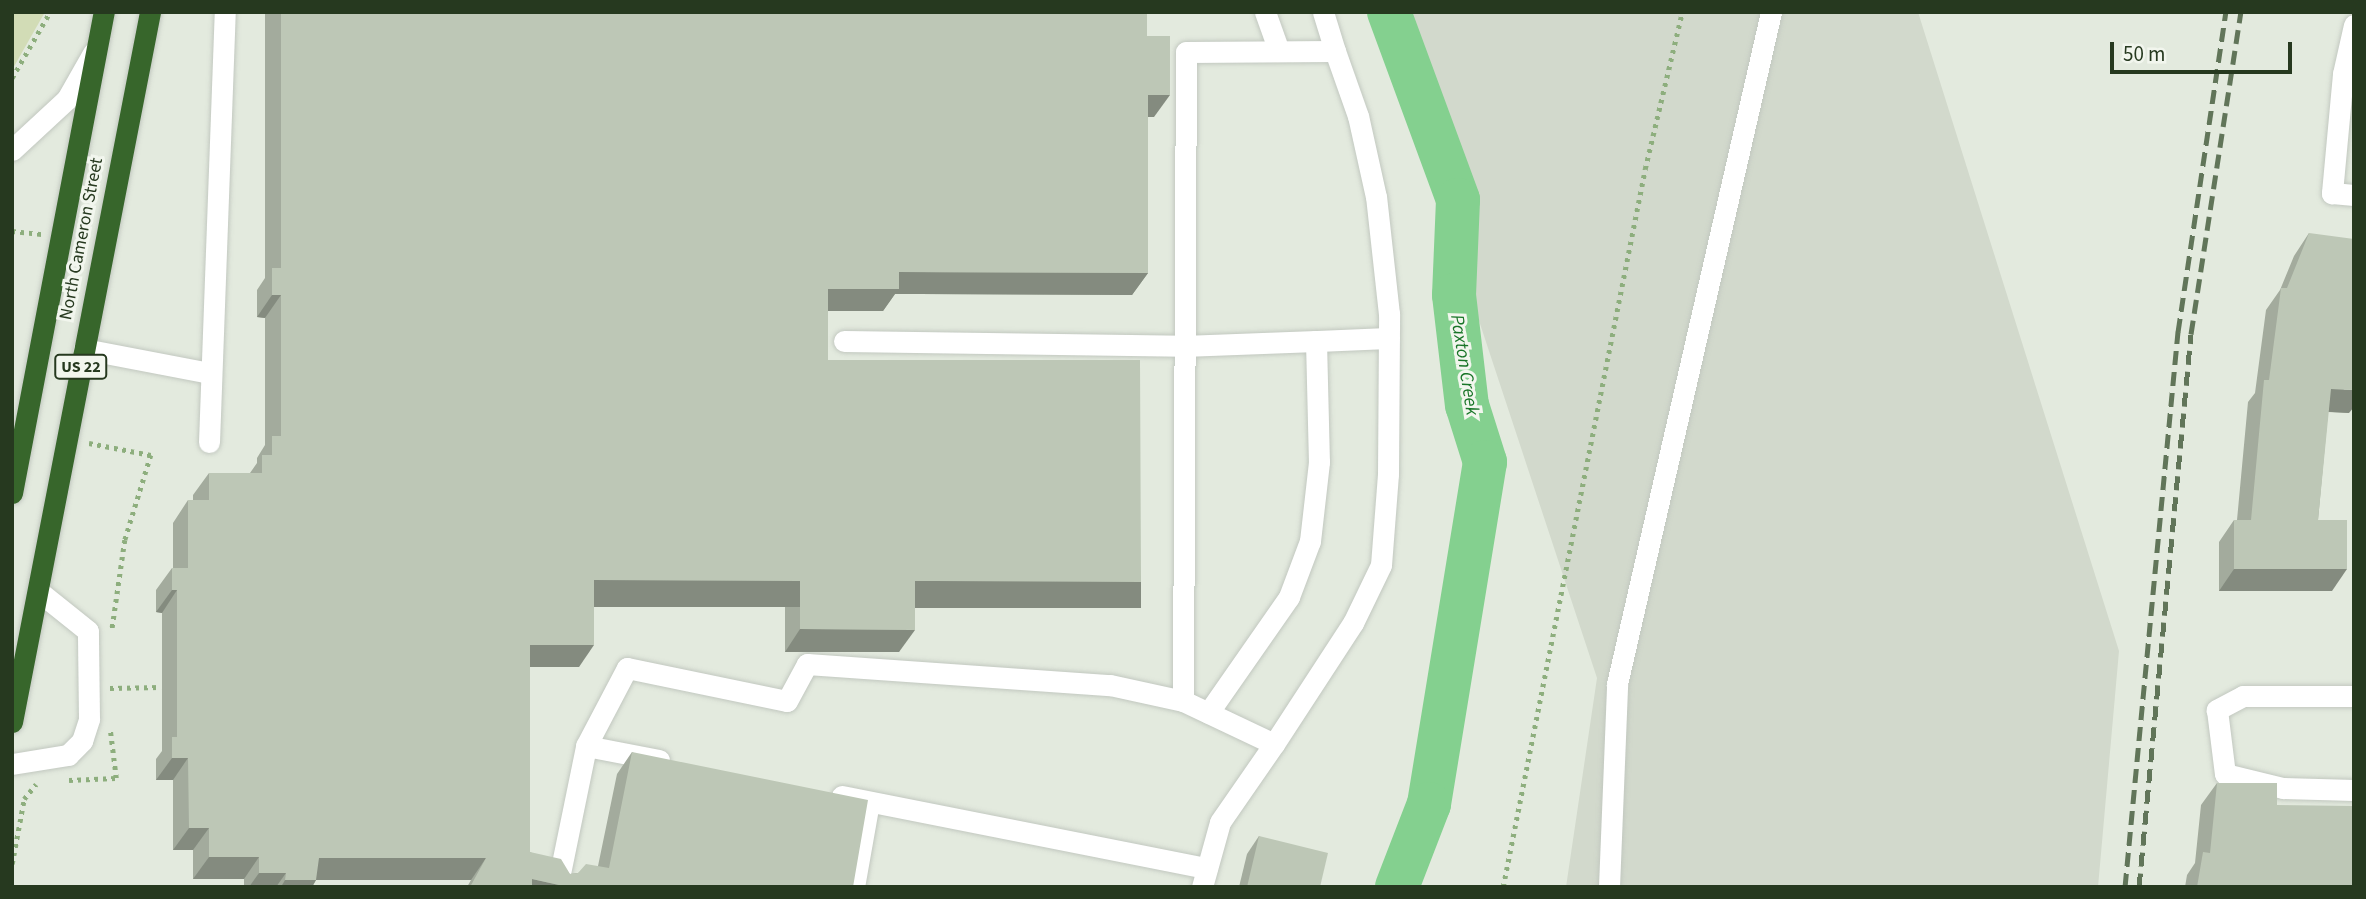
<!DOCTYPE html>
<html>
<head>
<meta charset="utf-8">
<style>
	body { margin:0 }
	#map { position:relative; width:2366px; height:899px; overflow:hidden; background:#e3eade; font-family:"Source Sans 3",sans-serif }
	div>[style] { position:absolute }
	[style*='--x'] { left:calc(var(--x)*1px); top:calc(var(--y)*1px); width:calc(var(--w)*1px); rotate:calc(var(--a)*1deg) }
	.built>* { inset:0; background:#d2d9cc }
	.green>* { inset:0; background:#d2dcb6 }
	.river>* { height:44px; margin:-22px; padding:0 22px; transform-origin:22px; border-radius:22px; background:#84d08f }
	.path>* { height:4.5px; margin-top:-2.25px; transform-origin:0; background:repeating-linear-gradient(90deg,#8dae7d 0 3.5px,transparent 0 8.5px) }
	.roads { filter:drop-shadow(0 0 2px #c2c8c0) drop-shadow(0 0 2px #c2c8c0) }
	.minor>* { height:21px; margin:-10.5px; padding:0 10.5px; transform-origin:10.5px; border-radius:10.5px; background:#fff }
	.highway>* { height:21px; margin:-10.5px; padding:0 10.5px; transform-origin:10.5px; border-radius:10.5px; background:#37662b }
	.rail>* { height:5px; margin-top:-2.5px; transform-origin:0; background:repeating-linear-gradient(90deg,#617559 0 14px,transparent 0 21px) }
	.wall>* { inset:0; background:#a3ab9d }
	.shaded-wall>* { inset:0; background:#848b7f; transform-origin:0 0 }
	.building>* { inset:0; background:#bdc7b6 }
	span { translate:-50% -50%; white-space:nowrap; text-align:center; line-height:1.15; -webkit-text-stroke:6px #f2f6ee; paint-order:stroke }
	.shield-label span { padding:2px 5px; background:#f2f6ee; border:2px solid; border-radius:5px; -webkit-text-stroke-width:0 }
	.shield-label { font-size:16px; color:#26391f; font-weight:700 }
	.street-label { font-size:18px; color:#26391f }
	.water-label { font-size:19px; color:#197528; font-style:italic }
	.frame { position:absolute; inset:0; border:14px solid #26391f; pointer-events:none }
	.scale { position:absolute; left:2110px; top:42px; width:182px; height:32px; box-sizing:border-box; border:4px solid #26391f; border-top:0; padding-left:9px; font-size:21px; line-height:24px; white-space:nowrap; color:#26391f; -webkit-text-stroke:5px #f2f6ee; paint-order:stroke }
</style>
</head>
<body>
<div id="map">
	<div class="built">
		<div style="clip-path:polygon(1377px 12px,1918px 12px,2119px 651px,2098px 887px,1566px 887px,1597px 678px)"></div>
	</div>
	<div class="green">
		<div style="clip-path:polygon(12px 12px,45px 12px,12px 70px)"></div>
	</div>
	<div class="river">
		<div style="--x:1389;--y:12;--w:200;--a:69.8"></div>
		<div style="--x:1458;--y:200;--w:95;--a:92.4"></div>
		<div style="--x:1454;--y:295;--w:111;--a:83.3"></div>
		<div style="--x:1467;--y:405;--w:60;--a:72.5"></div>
		<div style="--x:1485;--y:462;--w:347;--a:99.3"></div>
		<div style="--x:1429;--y:804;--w:89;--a:111.1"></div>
	</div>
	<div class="path">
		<div style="--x:12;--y:78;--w:76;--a:-60.1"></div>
		<div style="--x:12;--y:231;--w:30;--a:6"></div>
		<div style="--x:89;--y:443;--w:63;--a:11"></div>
		<div style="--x:151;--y:455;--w:89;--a:107"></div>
		<div style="--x:125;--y:540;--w:91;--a:98.2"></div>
		<div style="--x:110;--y:688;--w:51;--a:-1.1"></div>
		<div style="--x:69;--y:780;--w:47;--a:-2.4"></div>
		<div style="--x:116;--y:778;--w:49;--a:-97"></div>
		<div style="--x:12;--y:864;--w:66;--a:-79.5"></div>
		<div style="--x:24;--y:799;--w:19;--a:-51"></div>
		<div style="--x:1503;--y:887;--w:732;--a:-78.81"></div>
		<div style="--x:1645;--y:169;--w:161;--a:-76.7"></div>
	</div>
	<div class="roads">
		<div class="minor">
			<div style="--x:1265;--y:12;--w:41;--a:70.3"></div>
			<div style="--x:2354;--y:25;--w:50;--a:102.7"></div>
			<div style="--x:2343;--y:74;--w:120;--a:95.3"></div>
			<div style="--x:2332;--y:193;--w:22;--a:5"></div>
			<div style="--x:12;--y:150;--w:75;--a:-42.8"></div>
			<div style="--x:67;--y:99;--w:53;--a:-60.5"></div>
			<div style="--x:844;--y:341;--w:339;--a:0.8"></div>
			<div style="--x:1183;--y:346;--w:133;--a:-2.2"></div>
			<div style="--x:1316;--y:341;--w:121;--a:88.6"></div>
			<div style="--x:1319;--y:462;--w:80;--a:96.5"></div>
			<div style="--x:1310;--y:541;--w:60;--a:110.6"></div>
			<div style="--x:1289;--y:597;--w:141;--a:124.9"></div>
			<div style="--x:1316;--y:341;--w:73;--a:-2.4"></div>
			<div style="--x:84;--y:349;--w:128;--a:10.8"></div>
			<div style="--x:209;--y:442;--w:430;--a:-87.9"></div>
			<div style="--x:2354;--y:696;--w:111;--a:180"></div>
			<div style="--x:2243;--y:696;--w:30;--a:152"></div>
			<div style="--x:2217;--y:710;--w:64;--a:82.9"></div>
			<div style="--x:2225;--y:774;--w:60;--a:13.6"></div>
			<div style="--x:2283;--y:788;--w:71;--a:1.6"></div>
			<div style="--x:1274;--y:744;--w:145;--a:-56.9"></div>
			<div style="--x:1353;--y:623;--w:64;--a:-64.2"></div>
			<div style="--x:1381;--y:565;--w:91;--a:-85.6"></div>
			<div style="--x:1388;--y:474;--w:160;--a:-89.6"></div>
			<div style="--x:1389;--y:314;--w:118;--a:-96.3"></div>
			<div style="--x:1376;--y:197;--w:83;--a:-102.5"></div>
			<div style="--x:1358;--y:116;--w:69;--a:-109.5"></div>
			<div style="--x:659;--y:760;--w:74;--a:-169.1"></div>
			<div style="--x:586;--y:746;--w:88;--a:-62.3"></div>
			<div style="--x:627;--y:668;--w:163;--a:11.7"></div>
			<div style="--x:787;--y:701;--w:42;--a:-61.6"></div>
			<div style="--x:807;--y:664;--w:304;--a:4"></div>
			<div style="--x:1110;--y:685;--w:75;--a:12.4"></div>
			<div style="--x:12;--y:764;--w:57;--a:-9.1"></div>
			<div style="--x:68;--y:755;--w:20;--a:-45"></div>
			<div style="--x:82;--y:741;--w:23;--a:-72"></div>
			<div style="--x:89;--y:719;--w:88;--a:-90.7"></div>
			<div style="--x:88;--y:631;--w:64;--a:-141.3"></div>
			<div style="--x:842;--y:796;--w:372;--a:11.2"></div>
			<div style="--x:558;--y:883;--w:140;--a:-78.4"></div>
			<div style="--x:854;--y:887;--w:86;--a:-80"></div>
			<div style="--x:1202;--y:887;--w:67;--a:-74.5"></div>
			<div style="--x:1220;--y:822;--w:95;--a:-55.3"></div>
			<div style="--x:1274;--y:744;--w:101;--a:-154.7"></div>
			<div style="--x:1183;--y:701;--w:649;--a:-89.74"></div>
			<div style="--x:1186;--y:52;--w:149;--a:-0.4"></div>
			<div style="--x:1335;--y:51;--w:41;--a:-107.1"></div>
			<div style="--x:1609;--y:887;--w:203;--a:-87.7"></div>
			<div style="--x:1617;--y:684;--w:689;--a:-77.09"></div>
		</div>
		<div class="highway">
			<div style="--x:12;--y:493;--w:490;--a:-79.2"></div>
			<div style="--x:12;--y:722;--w:723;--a:-79"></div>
		</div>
	</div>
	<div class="rail">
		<div style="--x:2125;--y:887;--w:558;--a:-84.55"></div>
		<div style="--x:2178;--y:332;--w:324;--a:-81.5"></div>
		<div style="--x:2139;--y:887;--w:555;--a:-84.63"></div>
		<div style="--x:2191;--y:334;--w:326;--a:-81.2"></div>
	</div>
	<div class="wall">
		<div style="clip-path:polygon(265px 12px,1147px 12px,1147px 36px,1154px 117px,1148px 117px,1148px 273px,1132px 295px,895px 294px,883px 311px,828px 311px,828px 360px,1141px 582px,1125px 604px,915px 603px,899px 652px,785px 652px,785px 603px,594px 602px,579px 667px,530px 667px,530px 852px,570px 874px,578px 873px,598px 866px,617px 774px,632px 752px,853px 887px,467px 887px,471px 880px,316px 880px,312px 887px,244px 887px,244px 879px,193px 879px,193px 850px,173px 850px,173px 780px,156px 780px,156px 759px,162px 751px,162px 613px,156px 612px,156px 590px,172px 568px,173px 568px,173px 523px,188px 500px,193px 500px,193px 495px,209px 473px,250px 473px,257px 463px,257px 458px,265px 445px,265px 318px,257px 317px,257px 290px,265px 278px)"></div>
		<div style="clip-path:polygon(2309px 233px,2349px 413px,2328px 412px,2318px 520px,2332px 591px,2219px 591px,2219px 542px,2234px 520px,2237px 520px,2248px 402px,2255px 393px,2266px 310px,2280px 290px,2294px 256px)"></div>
		<div style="clip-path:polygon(2217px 783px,2277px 805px,2354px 887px,2185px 887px,2187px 875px,2195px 863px,2201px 805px)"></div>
		<div style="clip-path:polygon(1259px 836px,1320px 887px,1239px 887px,1247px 854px)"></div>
	</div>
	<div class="shaded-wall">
		<div style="clip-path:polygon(1148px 95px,1170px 95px,1154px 117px,1132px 117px)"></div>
		<div style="clip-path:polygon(899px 272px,1148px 273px,1132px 295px,895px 294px,883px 311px,812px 311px,828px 289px)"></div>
		<div style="clip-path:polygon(272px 295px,281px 295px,265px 318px,257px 317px)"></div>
		<div style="clip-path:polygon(2331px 389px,2354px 390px,2354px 407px,2349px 413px,2315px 411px)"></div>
		<div style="clip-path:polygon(2234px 569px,2347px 569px,2332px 591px,2219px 591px)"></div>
		<div style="left:594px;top:580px;width:206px;height:27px"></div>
		<div style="left:915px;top:581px;width:226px;height:27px"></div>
		<div style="clip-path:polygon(172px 590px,177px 590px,162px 613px,156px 612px)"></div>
		<div style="clip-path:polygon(800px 629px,915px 630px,899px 652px,785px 652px)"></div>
		<div style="clip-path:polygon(530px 645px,594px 645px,579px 667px,514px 667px)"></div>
		<div style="clip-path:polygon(172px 758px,188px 758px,173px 780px,156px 780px)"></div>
		<div style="clip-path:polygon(189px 828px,209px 828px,193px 850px,173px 850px)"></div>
		<div style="clip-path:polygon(209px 857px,259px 857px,244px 879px,193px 879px)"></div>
		<div style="clip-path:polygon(319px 858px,486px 858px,471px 880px,303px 880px)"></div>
		<div style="clip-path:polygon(259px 873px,286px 873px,276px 887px,249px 887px)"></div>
		<div style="clip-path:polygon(532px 879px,568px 887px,526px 887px)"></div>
		<div style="clip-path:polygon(285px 880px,316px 880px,312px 887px,281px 887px)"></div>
	</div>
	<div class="building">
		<div style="clip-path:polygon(281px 12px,1147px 12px,1147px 36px,1170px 36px,1170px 95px,1148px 95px,1148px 273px,899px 272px,899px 289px,828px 289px,828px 360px,1140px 360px,1141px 582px,915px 581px,915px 630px,800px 629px,800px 581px,594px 580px,594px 645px,530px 645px,530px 852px,561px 859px,570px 874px,578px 873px,586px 864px,609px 868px,632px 752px,868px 800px,853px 887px,568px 887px,532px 879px,532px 887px,470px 887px,486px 858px,319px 858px,316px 880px,285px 880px,286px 873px,259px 873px,259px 857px,209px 857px,209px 828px,189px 828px,188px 758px,172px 758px,172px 737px,177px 737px,177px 590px,172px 590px,172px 568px,188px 568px,188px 500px,209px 500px,209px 473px,262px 473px,262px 455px,272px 455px,272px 436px,281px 436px,281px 295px,272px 295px,272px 268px,281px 268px)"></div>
		<div style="clip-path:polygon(2309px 233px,2354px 239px,2354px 390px,2331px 389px,2318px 520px,2347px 520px,2347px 569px,2234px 569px,2234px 520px,2251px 520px,2264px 380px,2269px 380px,2281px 288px,2287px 288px)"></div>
		<div style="clip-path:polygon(2217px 783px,2277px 783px,2277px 805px,2354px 806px,2354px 887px,2197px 887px,2203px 852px,2210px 853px)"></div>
		<div style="clip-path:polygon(1259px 836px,1328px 853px,1320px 887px,1247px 887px)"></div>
	</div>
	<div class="shield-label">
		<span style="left:81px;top:367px">US 22</span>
	</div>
	<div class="street-label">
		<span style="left:82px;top:239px;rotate:-79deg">North Cameron Street</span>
	</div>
	<div class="water-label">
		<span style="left:1464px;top:365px;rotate:81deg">Paxton Creek</span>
	</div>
	<div class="frame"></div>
	<div class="scale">50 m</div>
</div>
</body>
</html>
